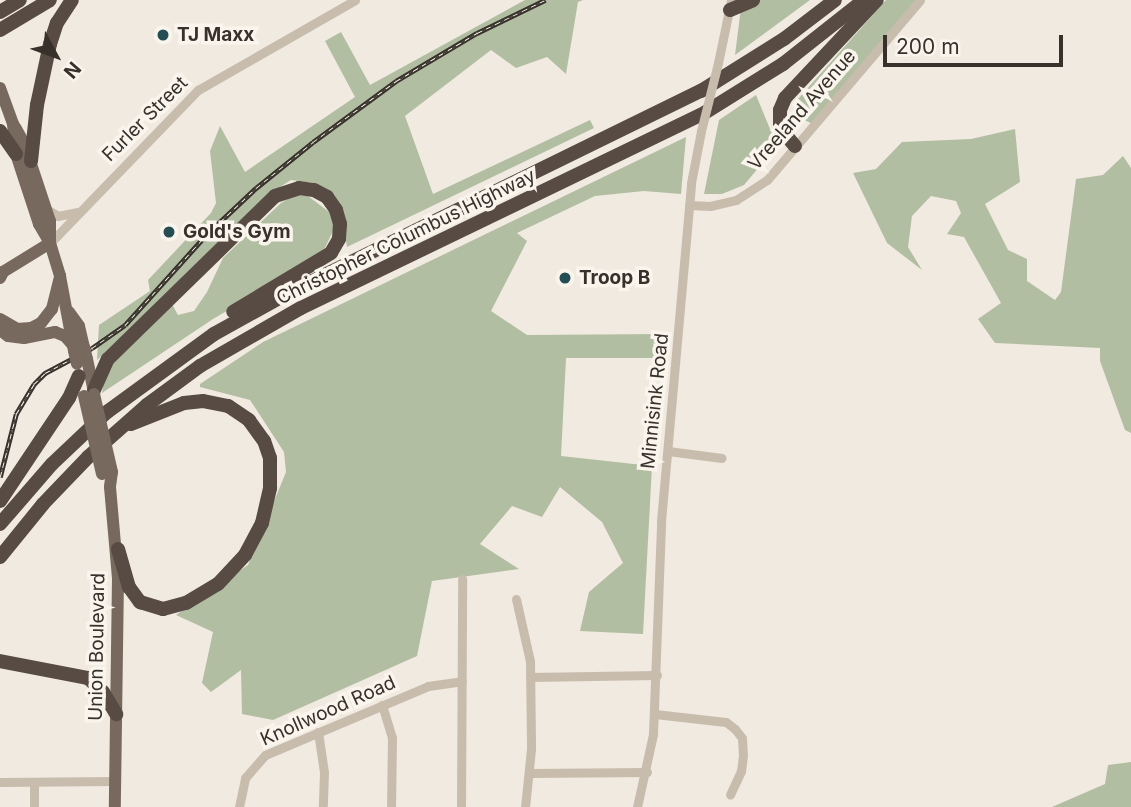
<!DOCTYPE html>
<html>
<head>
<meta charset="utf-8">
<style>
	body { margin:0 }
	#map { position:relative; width:1131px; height:807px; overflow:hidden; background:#f1eae0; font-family:Inter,sans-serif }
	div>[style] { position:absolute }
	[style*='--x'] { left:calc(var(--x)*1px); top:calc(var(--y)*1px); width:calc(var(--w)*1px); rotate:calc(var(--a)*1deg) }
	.green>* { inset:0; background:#b2bea2 }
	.minor>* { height:9px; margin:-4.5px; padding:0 4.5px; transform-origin:4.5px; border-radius:4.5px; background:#c8bcad }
	.major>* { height:12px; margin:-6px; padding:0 6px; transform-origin:6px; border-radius:6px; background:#77695e }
	.highway>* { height:14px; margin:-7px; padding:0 7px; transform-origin:7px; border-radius:7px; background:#574b43 }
	.rail>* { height:4.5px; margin-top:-2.25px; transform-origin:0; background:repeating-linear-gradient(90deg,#f9f4ec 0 5px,#37302b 0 10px); box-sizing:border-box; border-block:2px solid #37302b }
	.minor-bridge>* { height:9px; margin:-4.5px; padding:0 4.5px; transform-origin:4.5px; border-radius:4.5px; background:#c8bcad }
	.major-bridge>* { height:12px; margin:-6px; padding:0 6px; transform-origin:6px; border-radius:6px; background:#77695e }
	.dots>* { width:19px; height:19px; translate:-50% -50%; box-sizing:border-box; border:4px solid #f9f4ec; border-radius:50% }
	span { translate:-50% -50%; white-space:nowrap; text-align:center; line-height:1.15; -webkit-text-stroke:7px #f9f4ec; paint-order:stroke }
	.poi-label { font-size:19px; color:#37302b; font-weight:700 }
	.left { translate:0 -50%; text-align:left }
	.street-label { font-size:19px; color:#37302b }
	.north { position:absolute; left:21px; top:21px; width:70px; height:70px; -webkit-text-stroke:5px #f9f4ec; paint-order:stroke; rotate:131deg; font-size:19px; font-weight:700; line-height:28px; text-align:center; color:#37302b }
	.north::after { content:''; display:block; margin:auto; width:24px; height:32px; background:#37302b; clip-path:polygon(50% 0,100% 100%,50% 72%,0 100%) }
	.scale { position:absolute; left:883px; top:35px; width:180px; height:32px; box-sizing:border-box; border:4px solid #37302b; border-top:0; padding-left:9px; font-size:21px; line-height:24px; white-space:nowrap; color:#37302b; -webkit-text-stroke:5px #f9f4ec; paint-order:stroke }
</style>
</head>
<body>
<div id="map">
	<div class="green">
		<div style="clip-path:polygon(525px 0,583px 0,578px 2px,566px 74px,547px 57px,516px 68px,491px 50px,405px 116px,433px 194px,590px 120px,594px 128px,347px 247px,342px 210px,313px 183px,291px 180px,272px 192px,97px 360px,99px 325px,150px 291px,148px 280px,211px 213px,216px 203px,210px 151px,220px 126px,245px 172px,355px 97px,325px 41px,341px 32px,370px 85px)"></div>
		<div style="clip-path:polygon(742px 0,810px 0,735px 55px)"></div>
		<div style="clip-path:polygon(886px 0,923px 0,815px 125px,802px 119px,798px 99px)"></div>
		<div style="clip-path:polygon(756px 95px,777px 146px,744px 185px,722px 194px,704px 194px,719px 120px)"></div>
		<div style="clip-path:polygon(1015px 129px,1020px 182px,985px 204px,1008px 250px,1027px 259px,1027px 281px,1055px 300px,1061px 292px,1076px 179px,1103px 175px,1123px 156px,1131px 168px,1131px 433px,1125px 430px,1100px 361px,1100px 348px,995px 343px,978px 319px,1001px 303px,964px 237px,947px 234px,961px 213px,956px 201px,931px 196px,912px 216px,908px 247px,922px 270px,887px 243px,853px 173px,876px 169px,902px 142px,971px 139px)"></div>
		<div style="clip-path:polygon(686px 137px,681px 194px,644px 191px,595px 196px,517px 233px,527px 241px,491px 311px,527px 335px,664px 334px,662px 358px,566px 358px,561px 456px,652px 466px,643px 634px,580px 631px,589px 592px,623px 563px,602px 522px,560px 487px,542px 517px,512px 506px,480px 544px,519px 569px,432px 581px,417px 656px,273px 720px,242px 714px,241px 670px,211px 692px,202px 683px,213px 632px,176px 615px,248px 565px,286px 472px,284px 452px,250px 400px,200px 387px,200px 384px,263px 342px)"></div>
		<div style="clip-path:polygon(295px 195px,308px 196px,333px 215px,334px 229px,321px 256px,213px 319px,102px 393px,105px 374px,112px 363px,172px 304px,178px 315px,194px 311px,207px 292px,223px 258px,281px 203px)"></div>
		<div style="clip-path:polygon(1131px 762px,1131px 807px,1052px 807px,1105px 784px,1108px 765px)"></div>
	</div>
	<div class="minor">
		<div style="--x:718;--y:63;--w:64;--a:-78.3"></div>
		<div style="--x:689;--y:205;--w:21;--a:3"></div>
		<div style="--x:710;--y:206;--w:27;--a:-13"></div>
		<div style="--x:736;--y:200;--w:37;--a:-33"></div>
		<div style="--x:767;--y:180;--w:236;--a:-49.6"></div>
		<div style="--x:46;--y:209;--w:14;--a:30"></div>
		<div style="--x:58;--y:216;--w:19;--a:-12"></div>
		<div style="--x:50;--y:243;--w:213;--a:-46"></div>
		<div style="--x:198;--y:90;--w:181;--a:-29.8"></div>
		<div style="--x:668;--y:451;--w:54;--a:7.4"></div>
		<div style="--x:516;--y:599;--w:64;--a:77.3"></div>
		<div style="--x:530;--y:661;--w:88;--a:89.3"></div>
		<div style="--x:531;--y:749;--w:58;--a:95.9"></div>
		<div style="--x:530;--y:677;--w:127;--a:-0.9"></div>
		<div style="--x:382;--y:705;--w:34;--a:73"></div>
		<div style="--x:392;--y:738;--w:69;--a:90.8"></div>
		<div style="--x:655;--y:714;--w:71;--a:6.4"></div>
		<div style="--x:726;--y:722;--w:11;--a:38"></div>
		<div style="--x:735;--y:729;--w:11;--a:52"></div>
		<div style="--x:742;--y:738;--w:17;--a:87"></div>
		<div style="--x:743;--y:755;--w:16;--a:97"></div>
		<div style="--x:741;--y:771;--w:26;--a:115"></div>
		<div style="--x:318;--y:732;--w:40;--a:81.5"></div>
		<div style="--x:324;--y:772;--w:35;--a:92"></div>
		<div style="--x:530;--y:773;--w:117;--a:-0.5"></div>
		<div style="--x:0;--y:782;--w:115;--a:-0.5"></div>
		<div style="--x:34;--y:807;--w:25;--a:-90"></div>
		<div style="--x:239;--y:807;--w:30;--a:-78"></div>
		<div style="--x:245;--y:778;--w:30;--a:-49"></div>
		<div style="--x:265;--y:755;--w:177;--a:-22.9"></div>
		<div style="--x:428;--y:686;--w:34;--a:-8"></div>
		<div style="--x:461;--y:807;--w:228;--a:-89.7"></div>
		<div style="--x:637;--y:807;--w:75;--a:-77.6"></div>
		<div style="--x:653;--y:734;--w:213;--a:-87.8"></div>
		<div style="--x:661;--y:521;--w:339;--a:-84.9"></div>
		<div style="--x:691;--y:183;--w:53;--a:-79.1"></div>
	</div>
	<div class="major">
		<div style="--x:0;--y:88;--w:38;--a:70"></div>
		<div style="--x:13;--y:124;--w:30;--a:84"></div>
		<div style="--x:16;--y:154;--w:74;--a:71.8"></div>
		<div style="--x:39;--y:224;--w:22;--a:60"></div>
		<div style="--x:50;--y:243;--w:34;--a:73"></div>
		<div style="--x:60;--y:276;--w:76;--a:79.4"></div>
		<div style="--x:15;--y:127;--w:18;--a:61"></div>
		<div style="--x:24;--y:143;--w:82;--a:71.6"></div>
		<div style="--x:50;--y:221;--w:21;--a:90"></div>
		<div style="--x:0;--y:278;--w:7;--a:-63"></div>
		<div style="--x:3;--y:272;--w:55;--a:-31.7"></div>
		<div style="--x:69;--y:312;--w:17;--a:54"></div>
		<div style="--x:79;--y:326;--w:22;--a:77"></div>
		<div style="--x:0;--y:319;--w:20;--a:30"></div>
		<div style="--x:17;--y:329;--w:14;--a:-4"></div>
		<div style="--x:31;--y:328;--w:11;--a:-27"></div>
		<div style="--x:41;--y:323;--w:18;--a:-52"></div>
		<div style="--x:52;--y:309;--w:34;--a:-76"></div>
		<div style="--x:0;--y:330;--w:10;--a:37"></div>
		<div style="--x:8;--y:336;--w:16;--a:7"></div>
		<div style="--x:24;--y:338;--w:32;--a:-11"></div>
		<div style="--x:55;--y:332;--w:11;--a:22"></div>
		<div style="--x:65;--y:336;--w:11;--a:49"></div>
		<div style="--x:87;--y:359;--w:35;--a:78"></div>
		<div style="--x:112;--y:472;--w:15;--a:98"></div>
		<div style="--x:110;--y:487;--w:91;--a:85"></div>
		<div style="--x:118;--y:578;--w:229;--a:90.8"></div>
	</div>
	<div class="highway">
		<div style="--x:730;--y:10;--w:25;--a:-23"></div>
		<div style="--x:0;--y:12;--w:23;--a:-31"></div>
		<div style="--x:0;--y:30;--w:58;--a:-31"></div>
		<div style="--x:0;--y:131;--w:28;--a:55"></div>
		<div style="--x:795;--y:146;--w:23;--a:-130"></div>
		<div style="--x:780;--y:128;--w:18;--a:-90"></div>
		<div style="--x:780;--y:110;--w:13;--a:-67"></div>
		<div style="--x:785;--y:98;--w:134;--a:-46.8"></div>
		<div style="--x:31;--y:161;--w:56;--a:-83.9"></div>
		<div style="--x:37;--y:105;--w:62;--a:-78"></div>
		<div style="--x:50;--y:44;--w:22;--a:-72"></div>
		<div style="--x:57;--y:23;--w:27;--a:-57"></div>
		<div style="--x:94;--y:390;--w:34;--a:-66"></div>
		<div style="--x:108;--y:359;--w:233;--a:-44.3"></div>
		<div style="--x:275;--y:196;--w:25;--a:-18"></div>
		<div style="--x:299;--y:188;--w:15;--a:8"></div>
		<div style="--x:314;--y:190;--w:15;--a:28"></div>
		<div style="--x:327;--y:197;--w:16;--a:55"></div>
		<div style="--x:336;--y:210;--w:15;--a:74"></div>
		<div style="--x:340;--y:224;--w:15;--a:94"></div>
		<div style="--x:339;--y:239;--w:16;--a:120"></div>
		<div style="--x:331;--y:253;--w:114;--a:149"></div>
		<div style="--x:0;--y:501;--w:124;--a:-56.2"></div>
		<div style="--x:69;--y:398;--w:24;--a:-66"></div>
		<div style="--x:0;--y:524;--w:79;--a:-49.1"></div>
		<div style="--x:52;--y:464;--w:76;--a:-43.4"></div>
		<div style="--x:107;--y:412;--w:132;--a:-36.1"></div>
		<div style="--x:214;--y:334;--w:87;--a:-28.9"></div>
		<div style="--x:290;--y:292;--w:458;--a:-26.1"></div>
		<div style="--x:701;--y:91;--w:98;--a:-32.1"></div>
		<div style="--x:784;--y:39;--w:64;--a:-37.4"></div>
		<div style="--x:118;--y:549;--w:40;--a:74"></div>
		<div style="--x:129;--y:587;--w:19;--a:54"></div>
		<div style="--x:140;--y:602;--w:24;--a:17"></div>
		<div style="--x:163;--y:609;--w:24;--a:-15"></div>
		<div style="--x:186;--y:603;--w:37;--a:-31"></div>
		<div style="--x:218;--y:584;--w:40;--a:-47"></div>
		<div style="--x:245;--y:555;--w:36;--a:-62"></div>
		<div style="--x:262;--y:523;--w:36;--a:-77"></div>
		<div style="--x:270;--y:488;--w:30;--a:-90"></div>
		<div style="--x:270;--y:458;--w:18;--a:-109"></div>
		<div style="--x:264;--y:441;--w:26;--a:-126"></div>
		<div style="--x:249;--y:420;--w:25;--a:-146"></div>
		<div style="--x:228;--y:406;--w:25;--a:-169"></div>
		<div style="--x:203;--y:401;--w:19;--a:174"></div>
		<div style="--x:184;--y:403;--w:57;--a:158.4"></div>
		<div style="--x:0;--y:557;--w:68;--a:-50.9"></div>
		<div style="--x:43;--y:504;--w:65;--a:-46.2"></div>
		<div style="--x:88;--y:457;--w:79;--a:-41.4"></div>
		<div style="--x:147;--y:405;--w:66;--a:-36.3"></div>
		<div style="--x:200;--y:366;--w:116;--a:-29.9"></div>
		<div style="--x:301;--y:308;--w:444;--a:-25.8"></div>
		<div style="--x:701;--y:115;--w:97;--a:-31.9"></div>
		<div style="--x:783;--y:64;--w:103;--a:-38.3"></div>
		<div style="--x:0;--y:661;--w:90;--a:10.9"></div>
		<div style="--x:88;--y:678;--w:21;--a:43"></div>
		<div style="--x:103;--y:692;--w:26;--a:59"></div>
	</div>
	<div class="rail">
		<div style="--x:0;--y:477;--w:65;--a:-75.7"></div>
		<div style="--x:16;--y:414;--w:35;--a:-59"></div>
		<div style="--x:34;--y:384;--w:16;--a:-45"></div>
		<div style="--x:45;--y:373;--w:53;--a:-28"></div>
		<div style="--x:92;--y:348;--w:40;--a:-34.9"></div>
		<div style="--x:125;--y:325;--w:120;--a:-48"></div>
		<div style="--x:205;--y:236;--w:70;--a:-43.3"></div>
		<div style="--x:256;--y:188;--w:73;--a:-38.9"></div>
		<div style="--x:313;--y:142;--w:103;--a:-36.3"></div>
		<div style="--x:396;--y:81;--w:94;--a:-30.7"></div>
		<div style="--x:477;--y:33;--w:76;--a:-25.9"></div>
	</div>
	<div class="minor-bridge">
		<div style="--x:701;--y:131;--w:70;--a:-76"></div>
	</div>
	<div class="major-bridge">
		<div style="--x:84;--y:347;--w:12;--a:76"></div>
		<div style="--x:74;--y:351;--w:13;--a:77"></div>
		<div style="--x:94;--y:394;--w:80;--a:77"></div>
		<div style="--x:84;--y:396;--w:80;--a:77"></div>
	</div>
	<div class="dots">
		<div style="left:163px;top:35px;background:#254d54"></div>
		<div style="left:169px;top:232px;background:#254d54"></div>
		<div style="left:565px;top:278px;background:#254d54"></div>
	</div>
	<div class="poi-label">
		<span class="left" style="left:177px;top:35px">TJ Maxx</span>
		<span class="left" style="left:183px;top:232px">Gold's Gym</span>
		<span class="left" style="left:579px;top:278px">Troop B</span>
	</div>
	<div class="street-label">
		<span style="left:802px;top:110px;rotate:-49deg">Vreeland Avenue</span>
		<span style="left:145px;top:119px;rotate:-45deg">Furler Street</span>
		<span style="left:406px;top:237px;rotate:-26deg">Christopher Columbus Highway</span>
		<span style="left:655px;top:401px;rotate:-84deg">Minnisink Road</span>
		<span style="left:97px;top:647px;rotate:-89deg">Union Boulevard</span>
		<span style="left:328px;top:711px;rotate:-24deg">Knollwood Road</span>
	</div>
	<div class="north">N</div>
	<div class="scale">200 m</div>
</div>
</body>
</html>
